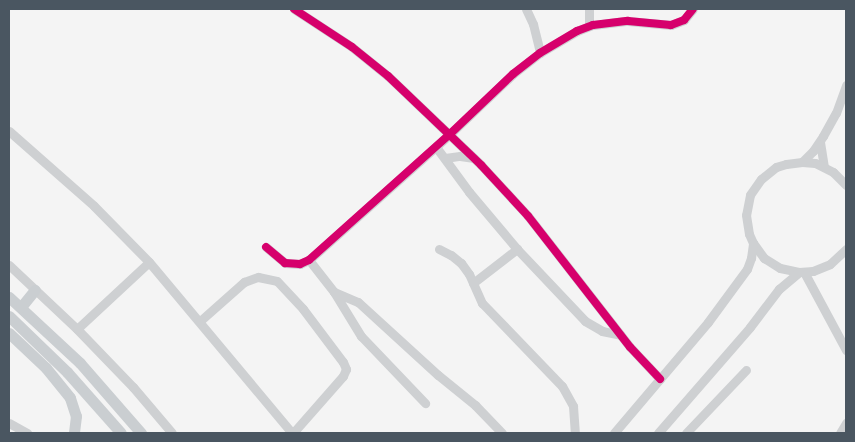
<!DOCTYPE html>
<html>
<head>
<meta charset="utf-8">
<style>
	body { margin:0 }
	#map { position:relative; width:855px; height:442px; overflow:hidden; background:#f4f4f4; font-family:Karla,sans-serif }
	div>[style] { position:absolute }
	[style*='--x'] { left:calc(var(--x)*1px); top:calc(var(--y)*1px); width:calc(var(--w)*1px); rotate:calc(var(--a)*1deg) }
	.minor>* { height:9px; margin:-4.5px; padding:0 4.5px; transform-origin:4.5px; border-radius:4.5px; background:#ced0d2 }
	.major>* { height:11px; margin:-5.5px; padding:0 5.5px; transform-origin:5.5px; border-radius:5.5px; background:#caced1 }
	.cycleway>* { height:8px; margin:-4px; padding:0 4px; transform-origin:4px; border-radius:4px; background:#d6006c }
	span { translate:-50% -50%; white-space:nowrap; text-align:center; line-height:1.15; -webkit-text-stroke:5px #fff; paint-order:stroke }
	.frame { position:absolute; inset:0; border:10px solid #4a5661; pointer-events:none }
</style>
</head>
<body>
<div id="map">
	<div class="minor">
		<div style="--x:294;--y:9;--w:69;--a:33.2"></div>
		<div style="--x:352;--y:47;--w:46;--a:38.9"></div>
		<div style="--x:388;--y:76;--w:129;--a:43.7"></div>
		<div style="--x:481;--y:165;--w:69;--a:47.3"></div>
		<div style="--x:528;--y:216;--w:166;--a:52.1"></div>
		<div style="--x:630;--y:347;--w:44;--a:46.8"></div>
		<div style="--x:526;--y:9;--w:17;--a:65"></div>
		<div style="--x:533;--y:24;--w:30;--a:76"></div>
		<div style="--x:589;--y:9;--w:17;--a:90"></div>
		<div style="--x:9;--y:131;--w:113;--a:41.4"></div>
		<div style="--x:94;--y:206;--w:78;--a:45.5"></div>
		<div style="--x:149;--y:262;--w:223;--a:50.1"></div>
		<div style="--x:820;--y:142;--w:25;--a:81"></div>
		<div style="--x:436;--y:147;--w:56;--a:53.7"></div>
		<div style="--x:469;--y:192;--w:75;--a:49.9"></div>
		<div style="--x:517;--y:249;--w:99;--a:46.6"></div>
		<div style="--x:585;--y:321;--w:20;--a:30"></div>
		<div style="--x:602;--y:331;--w:19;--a:12"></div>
		<div style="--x:445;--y:158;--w:15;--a:-8"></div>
		<div style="--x:460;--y:156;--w:14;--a:8"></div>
		<div style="--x:802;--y:162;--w:16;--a:-45"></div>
		<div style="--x:813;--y:151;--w:18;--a:-56"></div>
		<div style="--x:823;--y:136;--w:26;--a:-61"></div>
		<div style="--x:836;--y:113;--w:30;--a:-70"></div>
		<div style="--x:846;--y:185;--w:18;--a:-135"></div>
		<div style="--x:833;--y:172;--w:20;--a:-153"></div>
		<div style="--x:815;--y:163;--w:13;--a:-176"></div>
		<div style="--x:802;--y:162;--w:16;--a:173"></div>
		<div style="--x:786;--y:164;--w:10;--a:163"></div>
		<div style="--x:776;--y:167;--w:19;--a:141"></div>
		<div style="--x:761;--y:179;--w:19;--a:125"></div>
		<div style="--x:750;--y:195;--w:20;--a:101"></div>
		<div style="--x:746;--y:215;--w:19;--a:81"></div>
		<div style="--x:749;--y:234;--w:10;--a:66"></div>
		<div style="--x:753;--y:243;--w:19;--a:54"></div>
		<div style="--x:764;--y:258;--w:19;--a:32"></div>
		<div style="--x:780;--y:268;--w:19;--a:12"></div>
		<div style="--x:799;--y:272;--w:14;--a:-4"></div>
		<div style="--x:813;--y:271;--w:18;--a:-22"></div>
		<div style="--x:830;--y:264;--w:22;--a:-43"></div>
		<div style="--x:266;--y:247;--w:25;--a:40"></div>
		<div style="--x:285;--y:263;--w:15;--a:4"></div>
		<div style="--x:300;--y:264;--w:10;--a:-24"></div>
		<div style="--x:309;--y:260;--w:189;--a:-41.8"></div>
		<div style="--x:450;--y:134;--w:87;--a:-43.6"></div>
		<div style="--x:513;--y:74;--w:34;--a:-38"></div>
		<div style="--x:540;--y:53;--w:43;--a:-30.7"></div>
		<div style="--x:577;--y:31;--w:17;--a:-21"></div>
		<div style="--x:593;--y:25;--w:35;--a:-7"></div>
		<div style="--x:628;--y:21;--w:43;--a:5.3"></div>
		<div style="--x:671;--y:25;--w:14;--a:-21"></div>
		<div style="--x:684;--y:20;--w:14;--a:-51"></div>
		<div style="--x:439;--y:249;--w:13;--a:27"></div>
		<div style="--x:451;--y:255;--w:13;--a:39"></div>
		<div style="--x:461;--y:263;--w:14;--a:54"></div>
		<div style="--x:469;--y:274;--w:32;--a:66"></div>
		<div style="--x:482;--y:303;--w:115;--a:46.1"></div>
		<div style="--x:562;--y:386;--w:23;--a:61"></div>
		<div style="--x:573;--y:406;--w:27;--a:86"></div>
		<div style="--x:309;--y:260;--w:41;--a:52"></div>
		<div style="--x:334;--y:292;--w:52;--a:58.5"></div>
		<div style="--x:361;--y:336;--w:93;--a:46.3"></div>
		<div style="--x:9;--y:265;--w:93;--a:43.3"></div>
		<div style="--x:77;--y:329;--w:81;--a:46"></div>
		<div style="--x:133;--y:387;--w:60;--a:49.7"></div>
		<div style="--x:804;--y:272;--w:89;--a:61.7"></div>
		<div style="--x:473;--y:283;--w:56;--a:-37.7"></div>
		<div style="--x:334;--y:292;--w:26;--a:23"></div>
		<div style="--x:358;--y:302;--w:108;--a:42.4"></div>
		<div style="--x:438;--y:375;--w:48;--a:39"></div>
		<div style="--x:475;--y:405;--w:39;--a:46"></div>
		<div style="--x:200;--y:321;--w:59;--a:-41.6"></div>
		<div style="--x:244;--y:282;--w:15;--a:-20"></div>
		<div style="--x:258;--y:277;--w:19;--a:12"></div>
		<div style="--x:277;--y:281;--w:38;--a:47"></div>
		<div style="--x:303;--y:309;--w:66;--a:53"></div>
		<div style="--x:343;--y:362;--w:8;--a:67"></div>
		<div style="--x:346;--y:369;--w:8;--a:113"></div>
		<div style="--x:343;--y:376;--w:76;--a:131.3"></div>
		<div style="--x:77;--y:329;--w:98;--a:-42.9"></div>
		<div style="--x:9;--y:423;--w:21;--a:29"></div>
		<div style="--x:614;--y:433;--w:145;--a:-49.7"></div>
		<div style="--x:708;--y:322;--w:66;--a:-53.7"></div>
		<div style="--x:747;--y:269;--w:12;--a:-70"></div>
		<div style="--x:751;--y:258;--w:15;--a:-82"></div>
		<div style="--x:658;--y:433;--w:140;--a:-49"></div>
		<div style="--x:750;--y:327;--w:48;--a:-52.7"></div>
		<div style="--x:779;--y:289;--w:26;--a:-40"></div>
		<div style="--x:686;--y:433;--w:87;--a:-46.4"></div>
		<div style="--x:840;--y:433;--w:12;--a:-59"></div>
	</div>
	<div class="major">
		<div style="--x:9;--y:297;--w:97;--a:42.9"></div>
		<div style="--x:80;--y:363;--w:93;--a:48.9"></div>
		<div style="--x:21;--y:307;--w:22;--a:-51"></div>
		<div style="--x:9;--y:316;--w:81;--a:44"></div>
		<div style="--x:67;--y:372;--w:81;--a:48.5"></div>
		<div style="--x:9;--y:333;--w:51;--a:43.4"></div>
		<div style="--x:46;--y:368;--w:38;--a:51"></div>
		<div style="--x:70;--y:398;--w:19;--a:72"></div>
		<div style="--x:76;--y:416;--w:17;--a:97"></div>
	</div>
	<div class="cycleway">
		<div style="--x:294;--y:9;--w:69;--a:33.2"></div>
		<div style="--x:352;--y:47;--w:46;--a:38.9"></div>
		<div style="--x:388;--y:76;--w:129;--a:43.7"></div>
		<div style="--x:481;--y:165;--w:69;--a:47.3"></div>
		<div style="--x:528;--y:216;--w:166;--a:52.1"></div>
		<div style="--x:630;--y:347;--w:44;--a:46.8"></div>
		<div style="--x:266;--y:247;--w:25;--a:40"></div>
		<div style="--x:285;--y:263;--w:15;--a:4"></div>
		<div style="--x:300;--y:264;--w:10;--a:-24"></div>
		<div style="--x:309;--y:260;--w:189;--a:-41.8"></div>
		<div style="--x:450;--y:134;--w:87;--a:-43.6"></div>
		<div style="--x:513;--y:74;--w:34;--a:-38"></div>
		<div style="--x:540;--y:53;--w:43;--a:-30.7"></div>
		<div style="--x:577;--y:31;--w:17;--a:-21"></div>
		<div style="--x:593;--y:25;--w:35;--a:-7"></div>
		<div style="--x:628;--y:21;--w:43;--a:5.3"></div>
		<div style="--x:671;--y:25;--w:14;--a:-21"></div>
		<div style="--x:684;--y:20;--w:14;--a:-51"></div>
	</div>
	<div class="frame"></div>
</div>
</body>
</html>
